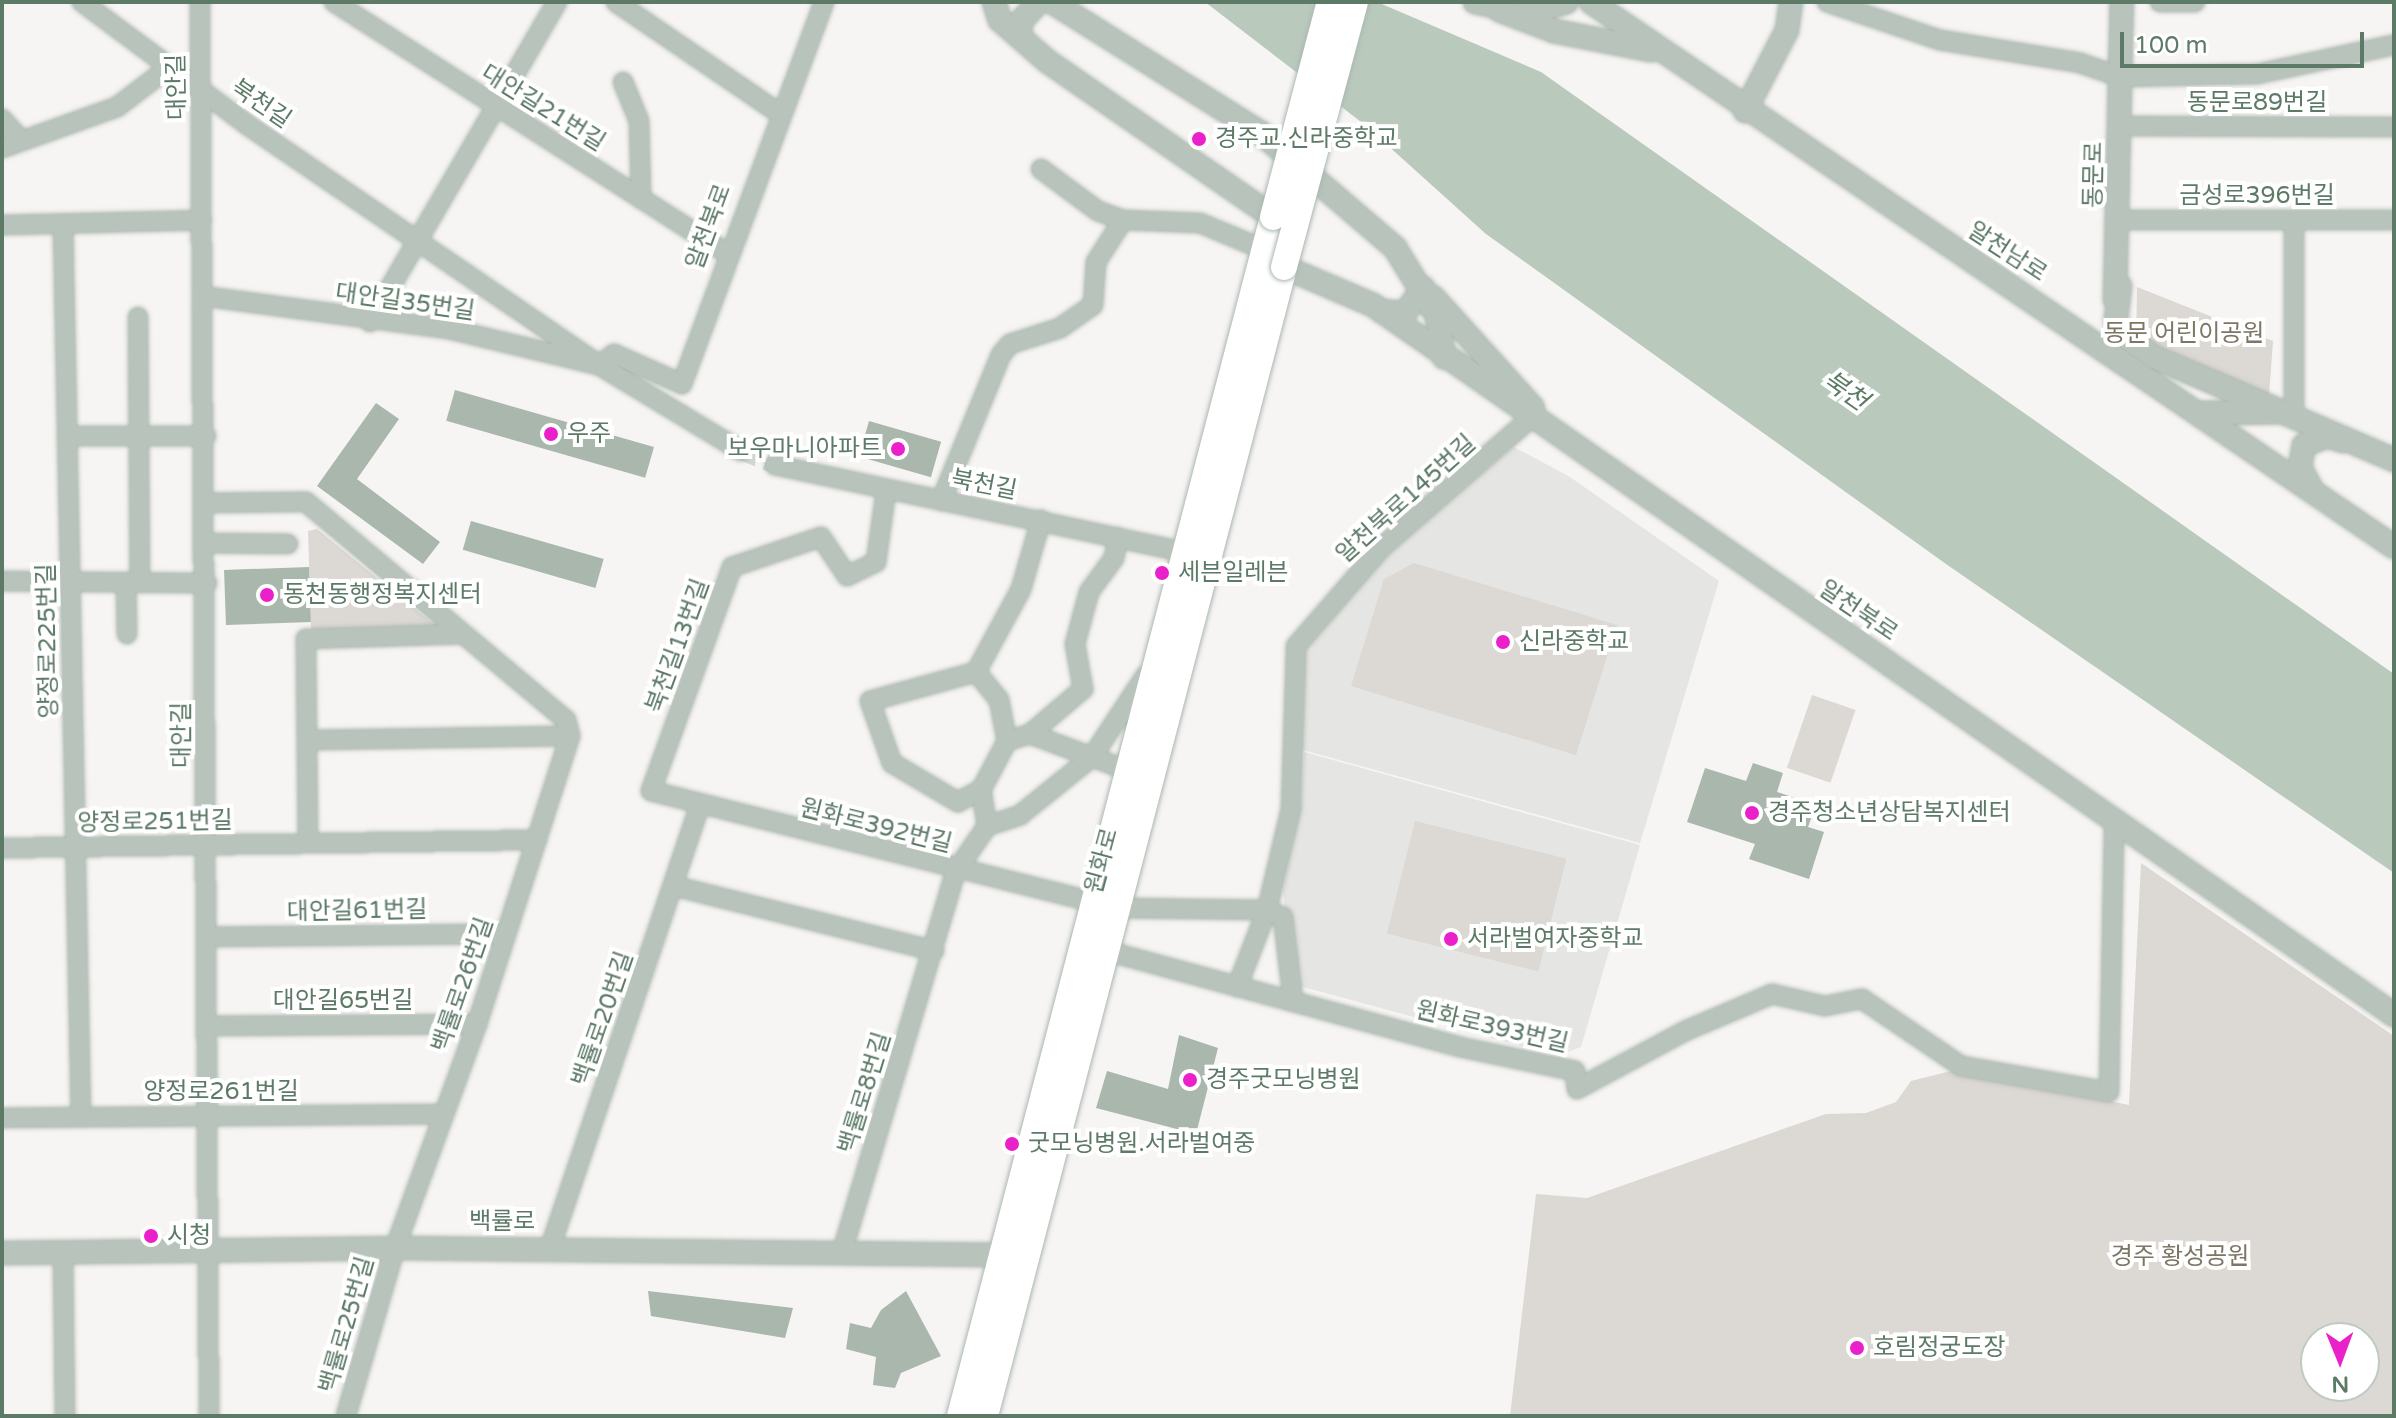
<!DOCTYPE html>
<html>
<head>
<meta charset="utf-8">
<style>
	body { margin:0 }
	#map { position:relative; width:2396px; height:1418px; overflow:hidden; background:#f7f4f4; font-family:"Varela Round","Noto Sans KR",sans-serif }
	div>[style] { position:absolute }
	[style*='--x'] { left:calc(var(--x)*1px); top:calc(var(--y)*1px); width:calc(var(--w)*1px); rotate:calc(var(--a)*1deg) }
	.built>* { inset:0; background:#e5e5e3 }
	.green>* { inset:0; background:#dcd8d3; transform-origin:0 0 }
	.water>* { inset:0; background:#b9cabc }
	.building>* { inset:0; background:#a9b7ad; transform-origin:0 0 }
	.minor-tunnel>* { height:18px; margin-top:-9px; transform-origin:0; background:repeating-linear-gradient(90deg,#d0d6d1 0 18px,transparent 0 27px) }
	.roads { filter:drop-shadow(0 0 2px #abb8af) drop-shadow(0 0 2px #abb8af) }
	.minor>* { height:18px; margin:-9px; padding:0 9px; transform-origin:9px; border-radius:9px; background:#b8c3bc }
	.tertiary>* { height:22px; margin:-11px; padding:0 11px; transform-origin:11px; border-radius:11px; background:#b8c3bc }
	.secondary>* { height:26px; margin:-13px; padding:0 13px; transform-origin:13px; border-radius:13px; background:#fff }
	.bridges { filter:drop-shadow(0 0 2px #abb8af) drop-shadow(0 0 2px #abb8af) }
	.secondary-bridge>* { height:26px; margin:-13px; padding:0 13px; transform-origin:13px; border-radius:13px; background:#fff }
	.dots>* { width:22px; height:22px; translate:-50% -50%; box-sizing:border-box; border:4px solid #fff; border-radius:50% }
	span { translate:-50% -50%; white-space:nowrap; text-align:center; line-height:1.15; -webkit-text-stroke:8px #fff; paint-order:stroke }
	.street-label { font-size:24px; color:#5d7a67 }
	.poi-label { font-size:24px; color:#5d7a67 }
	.left { translate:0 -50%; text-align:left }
	.right { translate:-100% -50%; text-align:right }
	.park-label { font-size:24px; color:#7d7664 }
	.water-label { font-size:26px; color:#5b7b62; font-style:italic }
	.frame { position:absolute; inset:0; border:4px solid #5d7a67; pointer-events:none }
	.north { position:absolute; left:2300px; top:1322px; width:80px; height:80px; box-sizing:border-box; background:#fff; border:2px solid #becac2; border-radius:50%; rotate:179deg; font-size:22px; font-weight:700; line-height:32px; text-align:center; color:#5d7a67 }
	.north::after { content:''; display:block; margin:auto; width:28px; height:36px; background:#ea21cb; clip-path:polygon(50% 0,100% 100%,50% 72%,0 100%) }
	.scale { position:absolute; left:2120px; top:32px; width:244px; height:36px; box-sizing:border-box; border:4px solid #5d7a67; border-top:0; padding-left:10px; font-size:24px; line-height:28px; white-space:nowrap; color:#5d7a67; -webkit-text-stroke:6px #fff; paint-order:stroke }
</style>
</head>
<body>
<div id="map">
	<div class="built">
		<div style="clip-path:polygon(1514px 447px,1570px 477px,1719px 581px,1640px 843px,1303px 750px,1299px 655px,1397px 542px)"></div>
		<div style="clip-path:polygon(1304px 752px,1640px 845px,1581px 1047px,1557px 1056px,1296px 985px,1283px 892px,1302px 799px)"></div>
	</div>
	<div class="green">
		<div style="clip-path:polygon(2137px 287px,2273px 341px,2269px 396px,2136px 343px)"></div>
		<div style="clip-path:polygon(317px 529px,447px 635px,318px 633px,311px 628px,308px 531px)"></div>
		<div style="clip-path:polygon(1414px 563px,1617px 625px,1576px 755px,1351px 686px,1384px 579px)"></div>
		<div style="left:1812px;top:695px;width:46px;height:77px;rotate:19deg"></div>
		<div style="left:1415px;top:821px;width:156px;height:116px;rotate:14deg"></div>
		<div style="clip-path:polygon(evenodd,2141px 863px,2394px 1036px,2394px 1416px,1510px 1416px,1536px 1194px,1587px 1198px,1826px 1114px,1866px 1113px,1896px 1102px,1911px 1081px,1955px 1070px,2129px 1105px,2141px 863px,2316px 1338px,2364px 1338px,2364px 1386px,2316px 1386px,2316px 1338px)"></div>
	</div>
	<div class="water">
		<div style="clip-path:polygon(1205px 2px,1377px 2px,1541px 72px,2394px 674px,2394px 873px,1946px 564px,1486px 234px,1365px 125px)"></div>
	</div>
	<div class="building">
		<div style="left:455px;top:390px;width:207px;height:32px;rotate:16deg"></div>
		<div style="clip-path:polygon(376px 403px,399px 419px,357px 479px,440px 542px,423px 564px,317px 486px)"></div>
		<div style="left:869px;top:421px;width:75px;height:37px;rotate:16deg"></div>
		<div style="left:471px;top:521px;width:138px;height:30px;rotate:16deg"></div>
		<div style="left:309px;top:567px;width:55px;height:85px;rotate:88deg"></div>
		<div style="clip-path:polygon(1753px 763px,1783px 773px,1777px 792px,1816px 805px,1808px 827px,1824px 832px,1809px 879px,1749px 859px,1755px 844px,1687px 822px,1705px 768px,1746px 781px)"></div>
		<div style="clip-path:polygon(1179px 1035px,1218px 1048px,1196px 1134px,1096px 1108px,1107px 1071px,1168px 1089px)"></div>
		<div style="clip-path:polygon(648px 1291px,793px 1308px,785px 1338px,651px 1316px)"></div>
		<div style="clip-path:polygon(906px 1291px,941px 1356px,901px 1373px,895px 1388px,873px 1385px,876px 1357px,846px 1349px,850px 1323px,871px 1328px,881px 1310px)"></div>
	</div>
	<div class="minor-tunnel">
		<div style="--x:741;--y:451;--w:37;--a:22"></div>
	</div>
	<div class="roads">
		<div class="minor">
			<div style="--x:82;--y:2;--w:204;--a:36.6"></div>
			<div style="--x:246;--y:124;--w:427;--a:34.3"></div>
			<div style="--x:599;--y:365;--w:166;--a:31.2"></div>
			<div style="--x:200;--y:2;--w:1414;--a:89.64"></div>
			<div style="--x:334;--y:2;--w:465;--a:32.6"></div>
			<div style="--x:616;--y:2;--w:199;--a:34.3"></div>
			<div style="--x:1827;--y:2;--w:119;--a:18.6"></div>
			<div style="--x:1940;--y:40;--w:142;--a:9.3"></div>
			<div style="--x:2080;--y:63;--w:43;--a:18.9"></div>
			<div style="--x:2121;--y:77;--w:136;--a:-1.3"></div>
			<div style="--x:2257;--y:74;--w:140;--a:-12"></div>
			<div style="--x:2160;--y:2;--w:35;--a:0"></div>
			<div style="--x:623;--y:82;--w:42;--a:67.7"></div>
			<div style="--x:639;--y:121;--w:78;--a:88.5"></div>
			<div style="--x:2;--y:119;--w:28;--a:48"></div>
			<div style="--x:2121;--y:126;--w:273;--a:0.2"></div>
			<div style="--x:2;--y:148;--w:122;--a:-19.6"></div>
			<div style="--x:117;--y:107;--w:64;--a:-37.4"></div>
			<div style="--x:1041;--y:169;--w:71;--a:36.4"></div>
			<div style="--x:1098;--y:211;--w:27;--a:20"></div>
			<div style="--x:1123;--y:220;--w:77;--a:2.2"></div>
			<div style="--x:1200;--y:223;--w:70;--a:22.6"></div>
			<div style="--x:2119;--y:220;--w:275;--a:0"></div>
			<div style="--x:2294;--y:220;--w:192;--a:90"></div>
			<div style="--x:63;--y:224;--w:893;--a:88.85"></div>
			<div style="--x:2;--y:225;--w:200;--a:-1.4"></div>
			<div style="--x:202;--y:296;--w:249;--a:7.6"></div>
			<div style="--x:449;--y:329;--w:154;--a:13.5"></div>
			<div style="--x:599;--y:365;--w:19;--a:-36"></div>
			<div style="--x:614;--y:354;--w:74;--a:23.8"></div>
			<div style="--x:682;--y:384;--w:408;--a:-69.6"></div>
			<div style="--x:138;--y:317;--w:266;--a:89.6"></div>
			<div style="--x:370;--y:322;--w:371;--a:-59.7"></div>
			<div style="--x:67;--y:436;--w:139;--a:0"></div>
			<div style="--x:775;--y:465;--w:429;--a:12"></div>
			<div style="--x:886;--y:491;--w:72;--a:98"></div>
			<div style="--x:876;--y:562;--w:32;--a:154"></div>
			<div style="--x:847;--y:576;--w:47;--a:-123.7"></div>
			<div style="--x:821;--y:537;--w:94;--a:161.4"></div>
			<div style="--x:732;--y:567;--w:238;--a:109.9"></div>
			<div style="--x:651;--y:791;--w:455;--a:14.1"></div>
			<div style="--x:941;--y:501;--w:158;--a:-67.7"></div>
			<div style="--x:1001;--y:355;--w:14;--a:-51"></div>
			<div style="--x:1010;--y:344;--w:52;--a:-17.7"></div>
			<div style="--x:1060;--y:328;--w:40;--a:-34.9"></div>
			<div style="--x:1093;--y:305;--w:43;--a:-86"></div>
			<div style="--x:1096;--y:262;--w:50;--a:-57.3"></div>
			<div style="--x:207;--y:503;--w:99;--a:-0.6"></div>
			<div style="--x:306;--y:502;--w:339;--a:40"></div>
			<div style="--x:566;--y:720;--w:16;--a:76"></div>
			<div style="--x:570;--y:736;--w:303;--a:107.9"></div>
			<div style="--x:477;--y:1024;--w:239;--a:110.1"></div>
			<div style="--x:395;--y:1248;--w:175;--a:106.3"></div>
			<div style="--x:207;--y:543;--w:81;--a:0.7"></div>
			<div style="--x:2;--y:581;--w:205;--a:0.6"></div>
			<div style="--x:126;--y:583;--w:51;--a:88.9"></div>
			<div style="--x:976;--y:672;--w:110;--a:164.7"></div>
			<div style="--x:870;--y:701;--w:66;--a:70.5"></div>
			<div style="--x:892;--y:763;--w:77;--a:30.6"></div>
			<div style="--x:958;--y:802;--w:26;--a:-28"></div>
			<div style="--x:1030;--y:734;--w:70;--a:-40.3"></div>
			<div style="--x:1083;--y:689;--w:46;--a:-100.1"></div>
			<div style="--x:1075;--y:644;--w:54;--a:-74.9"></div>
			<div style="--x:1089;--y:592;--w:42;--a:-53.7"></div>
			<div style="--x:1114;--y:558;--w:21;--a:-79"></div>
			<div style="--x:308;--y:740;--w:262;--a:-0.9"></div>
			<div style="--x:1007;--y:741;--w:42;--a:-101"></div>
			<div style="--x:999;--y:700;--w:36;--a:-129"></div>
			<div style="--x:976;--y:672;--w:94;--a:-61.5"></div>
			<div style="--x:1021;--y:589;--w:72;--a:-73.8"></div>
			<div style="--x:987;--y:826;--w:35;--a:-18"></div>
			<div style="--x:1020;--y:815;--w:92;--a:-38.9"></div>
			<div style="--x:1092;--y:757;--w:98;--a:-56.6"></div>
			<div style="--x:987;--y:826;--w:36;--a:-99"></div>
			<div style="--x:981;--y:790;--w:55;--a:-62"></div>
			<div style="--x:1007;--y:741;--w:24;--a:-17"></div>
			<div style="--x:1030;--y:734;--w:103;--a:20.4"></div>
			<div style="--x:308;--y:843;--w:204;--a:-90.6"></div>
			<div style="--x:306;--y:639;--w:157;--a:-1.8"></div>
			<div style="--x:2;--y:848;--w:535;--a:-0.86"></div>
			<div style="--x:674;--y:886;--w:268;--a:14"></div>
			<div style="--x:1116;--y:908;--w:151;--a:0.8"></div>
			<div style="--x:1267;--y:910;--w:17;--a:24"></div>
			<div style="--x:1283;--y:917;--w:84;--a:83.1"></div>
			<div style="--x:209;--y:937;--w:296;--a:-0.6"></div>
			<div style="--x:1107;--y:951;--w:366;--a:15.2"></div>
			<div style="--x:1460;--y:1047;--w:117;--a:11.8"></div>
			<div style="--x:1575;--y:1071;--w:18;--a:84"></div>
			<div style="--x:1577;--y:1089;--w:123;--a:-28.2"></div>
			<div style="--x:1685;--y:1031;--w:95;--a:-23"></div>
			<div style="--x:1772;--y:994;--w:54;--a:12.8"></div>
			<div style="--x:1825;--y:1006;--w:38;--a:-11"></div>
			<div style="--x:1862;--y:999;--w:120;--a:34.1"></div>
			<div style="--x:1961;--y:1066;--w:150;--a:10"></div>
			<div style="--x:2109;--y:1092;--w:272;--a:-88.9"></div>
			<div style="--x:1237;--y:987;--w:83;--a:-68.7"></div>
			<div style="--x:1267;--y:910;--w:104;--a:-76.6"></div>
			<div style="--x:1291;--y:809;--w:163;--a:-88.2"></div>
			<div style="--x:1296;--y:646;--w:131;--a:-49"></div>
			<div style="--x:1382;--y:547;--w:197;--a:-40.9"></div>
			<div style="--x:209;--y:1026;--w:268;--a:-0.4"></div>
			<div style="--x:2;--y:1118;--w:439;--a:-0.5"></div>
			<div style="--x:550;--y:1248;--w:468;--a:-71.3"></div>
			<div style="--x:843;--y:1249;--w:395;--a:-73.4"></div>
			<div style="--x:956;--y:871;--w:55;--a:-55.4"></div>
			<div style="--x:63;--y:1252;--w:164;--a:89.3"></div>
		</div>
		<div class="tertiary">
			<div style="--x:994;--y:2;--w:19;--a:72"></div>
			<div style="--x:1000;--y:20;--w:62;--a:41.1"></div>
			<div style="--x:1047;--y:61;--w:275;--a:34.6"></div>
			<div style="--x:1052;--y:2;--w:247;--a:32.1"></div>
			<div style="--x:1261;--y:133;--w:177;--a:40.6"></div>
			<div style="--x:1395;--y:248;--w:80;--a:58.3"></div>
			<div style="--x:1437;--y:316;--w:42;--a:80.3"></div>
			<div style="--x:1475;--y:2;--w:53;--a:11.9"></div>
			<div style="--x:1527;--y:13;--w:41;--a:-15.4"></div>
			<div style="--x:1591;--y:2;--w:970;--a:34.16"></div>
			<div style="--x:1499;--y:10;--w:59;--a:20.9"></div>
			<div style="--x:1554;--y:31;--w:99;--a:11.1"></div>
			<div style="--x:1020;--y:36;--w:15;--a:-86"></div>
			<div style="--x:1021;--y:21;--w:26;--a:-47"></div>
			<div style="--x:1745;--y:111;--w:91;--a:-62.6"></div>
			<div style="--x:1787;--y:30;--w:28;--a:-82"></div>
			<div style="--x:1284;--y:267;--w:97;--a:23.1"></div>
			<div style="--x:1373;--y:305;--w:1244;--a:34.81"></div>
			<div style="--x:2120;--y:286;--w:35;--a:97"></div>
			<div style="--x:2116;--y:321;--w:17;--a:62"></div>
			<div style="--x:2124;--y:336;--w:37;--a:35"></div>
			<div style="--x:2154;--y:357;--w:261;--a:23.2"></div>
			<div style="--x:1433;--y:297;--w:149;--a:48"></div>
			<div style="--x:2115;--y:300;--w:298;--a:-88.7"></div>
			<div style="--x:1381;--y:311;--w:24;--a:5"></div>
			<div style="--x:1405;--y:313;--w:31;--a:-54"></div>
			<div style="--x:2200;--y:413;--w:89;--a:-0.6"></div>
			<div style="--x:2311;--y:488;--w:24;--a:-118"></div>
			<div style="--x:2300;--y:467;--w:22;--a:-80"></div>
			<div style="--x:2304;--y:445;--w:25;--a:-21"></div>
			<div style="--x:2327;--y:436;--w:17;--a:17"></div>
			<div style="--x:2;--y:1253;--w:393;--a:-0.7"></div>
			<div style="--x:395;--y:1248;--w:608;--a:0.66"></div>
		</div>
		<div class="secondary">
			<div style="--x:960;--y:1416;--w:1239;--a:-75.37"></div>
			<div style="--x:985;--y:1416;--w:1187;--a:-75.41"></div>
		</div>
	</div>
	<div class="bridges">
		<div class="secondary-bridge">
			<div style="--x:1273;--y:217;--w:222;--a:-75.2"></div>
			<div style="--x:1284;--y:267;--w:274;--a:-75"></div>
		</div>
	</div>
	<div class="dots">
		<div style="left:1199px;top:139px;background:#ea21cb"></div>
		<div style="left:551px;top:434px;background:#ea21cb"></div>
		<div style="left:898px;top:449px;background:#ea21cb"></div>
		<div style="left:1162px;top:573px;background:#ea21cb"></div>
		<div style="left:267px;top:595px;background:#ea21cb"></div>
		<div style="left:1503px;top:642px;background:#ea21cb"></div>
		<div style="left:1752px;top:813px;background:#ea21cb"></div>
		<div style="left:1451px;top:939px;background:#ea21cb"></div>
		<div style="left:1190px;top:1080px;background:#ea21cb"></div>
		<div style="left:1012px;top:1144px;background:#ea21cb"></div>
		<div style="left:151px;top:1236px;background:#ea21cb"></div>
		<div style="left:1857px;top:1348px;background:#ea21cb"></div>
	</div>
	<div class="street-label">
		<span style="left:177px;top:87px;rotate:-91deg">대안길</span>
		<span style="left:2257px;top:103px">동문로89번길</span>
		<span style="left:261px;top:104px;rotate:34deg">북천길</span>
		<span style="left:543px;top:108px;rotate:32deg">대안길21번길</span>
		<span style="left:2094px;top:175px;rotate:-89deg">동문로</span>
		<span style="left:2257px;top:196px">금성로396번길</span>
		<span style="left:709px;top:227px;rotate:-70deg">알천북로</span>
		<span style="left:2007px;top:252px;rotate:33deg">알천남로</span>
		<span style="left:405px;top:302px;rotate:8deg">대안길35번길</span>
		<span style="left:984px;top:485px;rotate:11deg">북천길</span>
		<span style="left:1406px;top:499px;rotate:-42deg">알천북로145번길</span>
		<span style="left:1858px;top:611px;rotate:34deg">알천북로</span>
		<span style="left:48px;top:641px;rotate:-91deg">양정로225번길</span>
		<span style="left:678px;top:646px;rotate:-70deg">북천길13번길</span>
		<span style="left:182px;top:735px;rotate:-90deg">대안길</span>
		<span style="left:155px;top:822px;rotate:-1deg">양정로251번길</span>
		<span style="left:876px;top:826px;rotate:14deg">원화로392번길</span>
		<span style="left:1102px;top:861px;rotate:-75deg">원화로</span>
		<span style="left:357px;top:911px;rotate:-1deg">대안길61번길</span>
		<span style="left:463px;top:985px;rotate:-71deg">백률로26번길</span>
		<span style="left:343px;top:1001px">대안길65번길</span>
		<span style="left:603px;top:1019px;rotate:-71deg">백률로20번길</span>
		<span style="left:1492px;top:1027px;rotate:13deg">원화로393번길</span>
		<span style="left:221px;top:1092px">양정로261번길</span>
		<span style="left:865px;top:1093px;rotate:-73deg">백률로8번길</span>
		<span style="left:502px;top:1222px">백률로</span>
		<span style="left:347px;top:1325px;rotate:-74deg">백률로25번길</span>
	</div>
	<div class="poi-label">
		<span class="left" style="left:1215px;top:139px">경주교.신라중학교</span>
		<span class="left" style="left:567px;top:434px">우주</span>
		<span class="right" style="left:882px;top:449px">보우마니아파트</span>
		<span class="left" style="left:1178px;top:573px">세븐일레븐</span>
		<span class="left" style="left:283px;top:595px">동천동행정복지센터</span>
		<span class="left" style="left:1519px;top:642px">신라중학교</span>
		<span class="left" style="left:1768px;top:813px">경주청소년상담복지센터</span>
		<span class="left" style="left:1467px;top:939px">서라벌여자중학교</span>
		<span class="left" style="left:1206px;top:1080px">경주굿모닝병원</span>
		<span class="left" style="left:1028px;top:1144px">굿모닝병원.서라벌여중</span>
		<span class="left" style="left:167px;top:1236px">시청</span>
		<span class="left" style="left:1873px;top:1348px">호림정궁도장</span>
	</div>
	<div class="park-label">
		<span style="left:2184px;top:334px">동문 어린이공원</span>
		<span style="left:2180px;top:1257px">경주 황성공원</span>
	</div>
	<div class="water-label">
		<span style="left:1845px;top:391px;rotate:35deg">북천</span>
	</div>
	<div class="frame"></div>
	<div class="north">N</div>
	<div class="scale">100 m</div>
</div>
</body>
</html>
